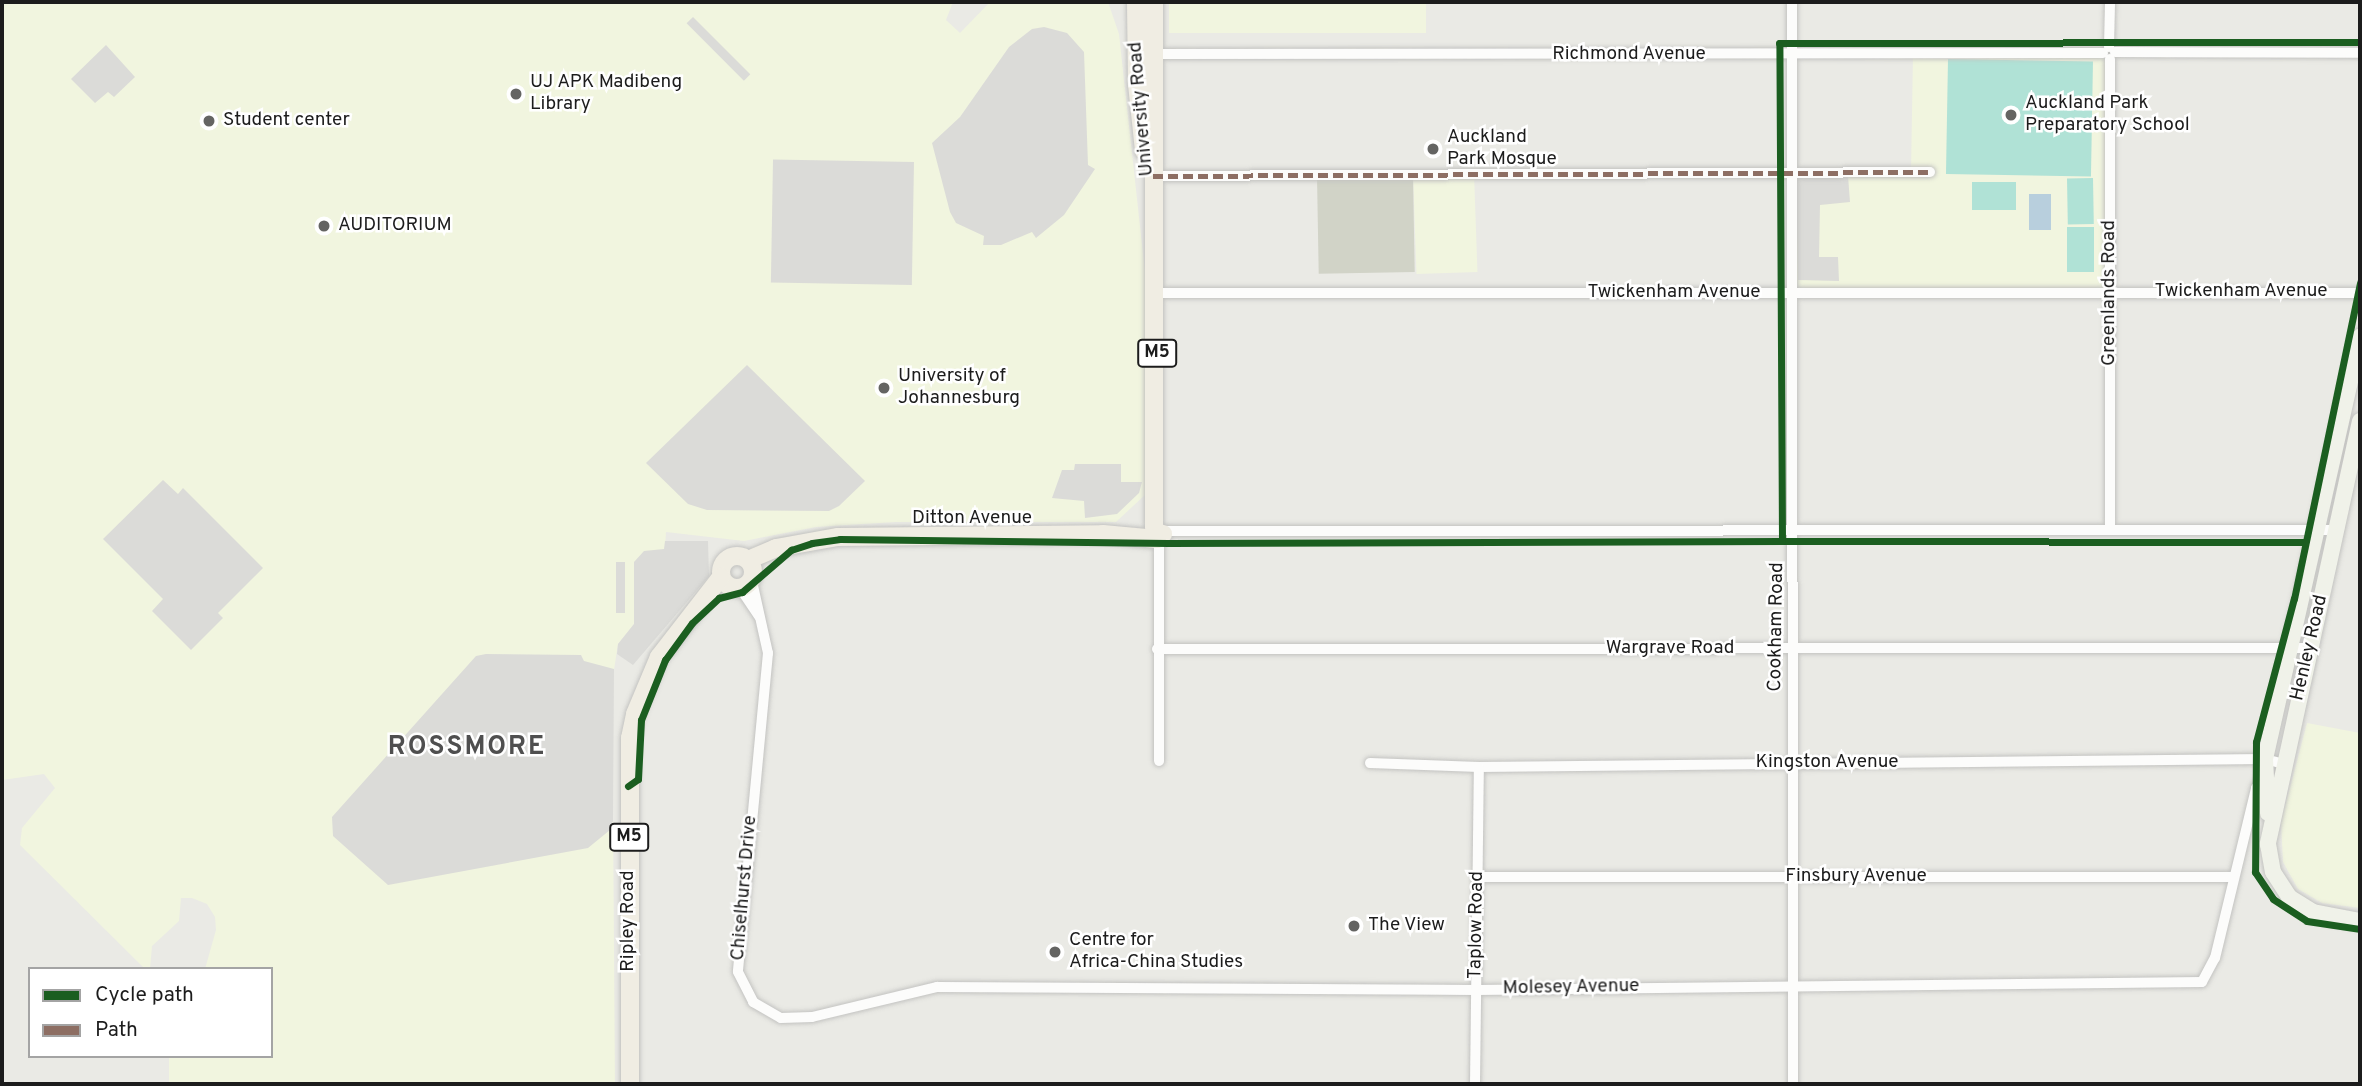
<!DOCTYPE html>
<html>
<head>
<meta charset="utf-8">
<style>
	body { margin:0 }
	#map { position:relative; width:2362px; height:1086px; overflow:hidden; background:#eaeae5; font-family:Overpass,sans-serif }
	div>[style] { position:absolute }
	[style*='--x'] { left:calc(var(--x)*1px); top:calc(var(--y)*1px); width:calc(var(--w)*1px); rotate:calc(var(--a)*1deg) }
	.education>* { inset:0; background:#f1f5df; transform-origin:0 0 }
	.construction>* { inset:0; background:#d1d3c7; transform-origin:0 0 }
	.pitch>* { inset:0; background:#b0e2d6; transform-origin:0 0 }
	.parking>* { inset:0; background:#dbdbd8; transform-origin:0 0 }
	.water>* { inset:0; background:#b8cfdd; transform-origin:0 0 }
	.roads { filter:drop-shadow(0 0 2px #c3c3c1) drop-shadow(0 0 2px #c3c3c1) }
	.street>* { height:10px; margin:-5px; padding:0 5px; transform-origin:5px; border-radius:5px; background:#fcfcfb }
	.secondary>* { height:16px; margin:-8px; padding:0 8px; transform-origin:8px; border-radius:8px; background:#f0f2e9 }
	.primary>* { height:18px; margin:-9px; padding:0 9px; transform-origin:9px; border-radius:9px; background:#f0ede3 }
	.primary>.ring { margin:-9px; padding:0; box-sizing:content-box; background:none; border:18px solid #f0ede3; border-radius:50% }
	.quiet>* { height:5px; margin-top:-2.5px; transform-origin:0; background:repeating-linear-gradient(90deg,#8d6e63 0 10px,transparent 0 15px) }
	.cycleway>* { height:7px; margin:-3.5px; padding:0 3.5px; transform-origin:3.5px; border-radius:3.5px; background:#1b5e20 }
	.dots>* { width:19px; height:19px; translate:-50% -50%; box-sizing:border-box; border:4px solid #fff; border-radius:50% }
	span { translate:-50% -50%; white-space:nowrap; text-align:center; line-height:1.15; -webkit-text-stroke:5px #fff; paint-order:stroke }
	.shield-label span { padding:2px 5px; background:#fff; border:2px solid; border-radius:5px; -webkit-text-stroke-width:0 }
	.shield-label { font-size:18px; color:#1c1c1c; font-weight:700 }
	.street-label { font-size:19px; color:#1c1c1c }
	.poi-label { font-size:19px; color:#1c1c1c }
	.left { translate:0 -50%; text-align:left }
	.district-label { font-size:26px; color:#4f4f4f; font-weight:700; letter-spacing:2px }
	.frame { position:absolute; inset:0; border:4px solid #1c1c1c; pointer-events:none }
	.legend { position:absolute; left:28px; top:967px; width:245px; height:91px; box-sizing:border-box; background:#fff; border:2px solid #a4a4a4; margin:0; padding:9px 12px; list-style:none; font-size:21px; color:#1c1c1c }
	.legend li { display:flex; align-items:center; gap:14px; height:35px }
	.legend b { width:35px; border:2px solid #a4a4a4 }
</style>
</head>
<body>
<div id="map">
	<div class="education">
		<div style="clip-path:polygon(2px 2px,953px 2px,946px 20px,960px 33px,990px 2px,1108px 2px,1119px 34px,1145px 272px,1147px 493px,1116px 522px,895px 522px,816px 527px,744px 541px,666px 532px,665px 549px,634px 624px,618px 644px,612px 683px,615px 1084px,169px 1084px,169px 1056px,271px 1056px,271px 969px,205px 969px,216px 930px,215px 917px,207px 904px,192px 898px,181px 898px,179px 921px,152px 946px,150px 969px,145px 969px,20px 845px,22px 828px,55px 788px,44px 774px,2px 780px)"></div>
		<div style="left:1169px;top:2px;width:257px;height:31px"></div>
		<div style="clip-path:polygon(2104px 51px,2110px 59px,2110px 292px,1791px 293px,1792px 172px,1911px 172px,1913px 54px)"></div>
		<div style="left:1474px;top:173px;width:99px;height:61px;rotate:88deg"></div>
		<div style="clip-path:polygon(2307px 723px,2360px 733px,2360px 908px,2322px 903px,2298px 889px,2283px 862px,2281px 822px)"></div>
	</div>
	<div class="construction">
		<div style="left:1413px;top:175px;width:97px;height:96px;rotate:89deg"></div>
	</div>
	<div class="pitch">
		<div style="left:1948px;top:59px;width:145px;height:115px;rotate:1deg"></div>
		<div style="left:2093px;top:178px;width:46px;height:26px;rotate:89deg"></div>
		<div style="left:1972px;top:182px;width:44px;height:28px"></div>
		<div style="left:2067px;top:227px;width:27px;height:45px"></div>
	</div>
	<div class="parking">
		<div style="left:693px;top:17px;width:81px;height:9px;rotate:45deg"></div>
		<div style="clip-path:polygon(1044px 27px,1067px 33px,1084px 52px,1088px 165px,1095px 169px,1064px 215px,1036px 238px,1032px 232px,1001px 245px,983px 245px,984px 236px,956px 223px,950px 212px,932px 143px,960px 117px,1009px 47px,1032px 29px)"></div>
		<div style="clip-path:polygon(106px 45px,135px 77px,114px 97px,108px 92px,95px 103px,71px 79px)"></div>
		<div style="left:914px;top:162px;width:123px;height:141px;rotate:91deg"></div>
		<div style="clip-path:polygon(1796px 176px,1848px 176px,1850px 202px,1820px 205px,1819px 257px,1838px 257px,1839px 281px,1798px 280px)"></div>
		<div style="clip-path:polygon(747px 365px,865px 481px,839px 506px,829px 511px,707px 510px,688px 504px,646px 463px)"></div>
		<div style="clip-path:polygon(1075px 464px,1121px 464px,1121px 482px,1142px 482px,1139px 493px,1117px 514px,1085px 518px,1084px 501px,1052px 498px,1062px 470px,1074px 470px)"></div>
		<div style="clip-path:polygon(163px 480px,178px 494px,183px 488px,263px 568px,218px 613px,223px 618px,191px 650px,152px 611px,163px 599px,103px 539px)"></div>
		<div style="clip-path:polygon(665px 541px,708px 541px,709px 576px,633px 665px,617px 654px,618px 644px,634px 624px,634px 562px,644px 551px,664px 549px)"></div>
		<div style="left:616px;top:562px;width:9px;height:51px"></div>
		<div style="clip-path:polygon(486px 654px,581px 655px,584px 661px,614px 669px,613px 821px,610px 830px,588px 848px,388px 885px,333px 836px,332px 817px,476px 656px)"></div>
	</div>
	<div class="water">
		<div style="left:2029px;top:194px;width:22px;height:36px"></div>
	</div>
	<div class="roads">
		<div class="street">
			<div style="--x:1792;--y:2;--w:1082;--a:89.95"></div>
			<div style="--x:2109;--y:47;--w:45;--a:-88.7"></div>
			<div style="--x:2115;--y:52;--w:245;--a:0.2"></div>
			<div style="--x:1154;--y:54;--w:949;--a:-0.06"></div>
			<div style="--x:1153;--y:176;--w:777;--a:-0.29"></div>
			<div style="--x:1156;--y:293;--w:1204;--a:0"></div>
			<div style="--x:2110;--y:528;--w:469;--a:-90"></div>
			<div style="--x:1162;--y:531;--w:1175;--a:-0.05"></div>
			<div style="--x:1159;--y:539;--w:222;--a:90"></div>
			<div style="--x:752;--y:581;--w:74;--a:77.5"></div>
			<div style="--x:768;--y:653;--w:320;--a:95.4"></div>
			<div style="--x:738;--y:972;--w:34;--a:63"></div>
			<div style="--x:753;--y:1002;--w:32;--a:30"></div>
			<div style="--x:781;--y:1018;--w:31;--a:-2"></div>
			<div style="--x:812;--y:1017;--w:129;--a:-13.5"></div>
			<div style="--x:937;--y:987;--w:539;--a:0.32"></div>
			<div style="--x:1476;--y:990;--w:726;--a:-0.63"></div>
			<div style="--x:2202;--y:982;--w:27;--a:-62"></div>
			<div style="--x:2215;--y:958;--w:175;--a:-76.4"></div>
			<div style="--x:2256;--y:788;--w:16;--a:-55"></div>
			<div style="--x:740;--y:588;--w:34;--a:56"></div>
			<div style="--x:1157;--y:649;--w:1152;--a:-0.05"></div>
			<div style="--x:1370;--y:763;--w:109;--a:2.1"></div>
			<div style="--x:1479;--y:767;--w:786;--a:-0.58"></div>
			<div style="--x:2265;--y:759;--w:20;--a:15"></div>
			<div style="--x:1479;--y:877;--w:754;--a:0"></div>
			<div style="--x:1475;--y:1084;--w:317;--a:-89.3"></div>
		</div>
		<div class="secondary">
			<div style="--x:2360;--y:421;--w:433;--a:102.3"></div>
			<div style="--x:2268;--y:844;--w:28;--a:80"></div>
			<div style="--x:2273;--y:872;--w:30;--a:57"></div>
			<div style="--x:2289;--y:897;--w:28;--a:32"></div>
			<div style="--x:2313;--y:912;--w:48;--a:10.8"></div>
			<div style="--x:2268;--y:813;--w:54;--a:-93.2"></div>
			<div style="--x:2265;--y:759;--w:433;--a:-77.3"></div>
		</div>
		<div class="primary">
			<div style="--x:1136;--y:2;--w:82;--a:89.3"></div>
			<div style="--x:1137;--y:84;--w:67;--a:84"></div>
			<div style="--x:1154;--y:528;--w:526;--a:-90"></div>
			<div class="ring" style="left:721px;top:556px;width:14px;height:14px"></div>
			<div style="--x:748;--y:560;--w:30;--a:-23"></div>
			<div style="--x:776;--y:548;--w:63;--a:-10.1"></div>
			<div style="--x:838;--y:537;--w:265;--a:-0.6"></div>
			<div style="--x:1103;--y:534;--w:54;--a:5.3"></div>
			<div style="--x:1157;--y:539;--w:8;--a:-40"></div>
			<div style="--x:630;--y:1084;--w:346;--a:-90"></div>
			<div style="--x:630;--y:738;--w:25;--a:-78"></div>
			<div style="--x:635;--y:714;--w:62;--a:-67.2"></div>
			<div style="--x:659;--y:657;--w:101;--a:-52.2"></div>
		</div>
	</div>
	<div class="quiet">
		<div style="--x:1153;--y:176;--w:777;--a:-0.29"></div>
	</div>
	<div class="cycleway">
		<div style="--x:2360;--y:283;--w:322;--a:101.8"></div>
		<div style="--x:2294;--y:598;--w:149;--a:104.8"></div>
		<div style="--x:2256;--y:742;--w:130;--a:90.4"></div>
		<div style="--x:2255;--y:872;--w:32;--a:56"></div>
		<div style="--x:2273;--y:899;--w:40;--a:32.9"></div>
		<div style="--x:2307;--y:921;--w:54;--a:8.6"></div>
		<div style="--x:2305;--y:542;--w:523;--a:-179.89"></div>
		<div style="--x:1782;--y:541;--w:498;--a:-90.3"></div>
		<div style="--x:1779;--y:43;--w:581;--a:-0.1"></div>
		<div style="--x:628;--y:786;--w:12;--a:-35"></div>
		<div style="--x:638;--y:779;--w:59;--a:-87.1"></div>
		<div style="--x:641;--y:720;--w:65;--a:-68.2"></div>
		<div style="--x:665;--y:660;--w:46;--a:-53.9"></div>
		<div style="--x:692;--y:623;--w:37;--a:-43"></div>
		<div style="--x:719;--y:598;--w:24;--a:-15"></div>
		<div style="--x:742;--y:592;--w:65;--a:-40.6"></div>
		<div style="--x:791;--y:550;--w:22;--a:-18"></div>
		<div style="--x:812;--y:543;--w:28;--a:-8"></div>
		<div style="--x:840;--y:539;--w:328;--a:0.7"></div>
		<div style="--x:1168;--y:543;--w:614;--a:-0.19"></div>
	</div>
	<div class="dots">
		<div style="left:516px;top:94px;background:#646462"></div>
		<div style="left:2011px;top:115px;background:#646462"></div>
		<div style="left:209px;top:121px;background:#646462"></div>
		<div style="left:1433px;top:149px;background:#646462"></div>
		<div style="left:324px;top:226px;background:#646462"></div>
		<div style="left:884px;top:388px;background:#646462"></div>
		<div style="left:1354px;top:926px;background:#646462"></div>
		<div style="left:1055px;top:952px;background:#646462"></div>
	</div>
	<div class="shield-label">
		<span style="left:1157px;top:353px">M5</span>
		<span style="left:629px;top:837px">M5</span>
	</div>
	<div class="street-label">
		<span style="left:1629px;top:55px">Richmond Avenue</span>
		<span style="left:1142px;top:109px;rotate:-95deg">University Road</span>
		<span style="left:2241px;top:292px">Twickenham Avenue</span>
		<span style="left:1674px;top:293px">Twickenham Avenue</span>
		<span style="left:2110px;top:293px;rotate:-90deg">Greenlands Road</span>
		<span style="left:972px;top:519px">Ditton Avenue</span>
		<span style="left:1777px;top:627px;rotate:-89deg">Cookham Road</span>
		<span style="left:2310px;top:648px;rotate:-77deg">Henley Road</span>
		<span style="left:1670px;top:649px">Wargrave Road</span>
		<span style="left:1827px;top:763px">Kingston Avenue</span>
		<span style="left:1856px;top:877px">Finsbury Avenue</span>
		<span style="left:745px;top:888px;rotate:-85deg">Chiselhurst Drive</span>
		<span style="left:629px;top:921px;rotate:-90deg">Ripley Road</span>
		<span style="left:1477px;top:925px;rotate:-89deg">Taplow Road</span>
		<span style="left:1571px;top:988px;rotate:-1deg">Molesey Avenue</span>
	</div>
	<div class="poi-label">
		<span class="left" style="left:530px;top:94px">UJ APK Madibeng<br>Library</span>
		<span class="left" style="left:2025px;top:115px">Auckland Park<br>Preparatory School</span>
		<span class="left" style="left:223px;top:121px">Student center</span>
		<span class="left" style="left:1447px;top:149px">Auckland<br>Park Mosque</span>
		<span class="left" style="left:338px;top:226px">AUDITORIUM</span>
		<span class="left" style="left:898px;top:388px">University of<br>Johannesburg</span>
		<span class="left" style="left:1368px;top:926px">The View</span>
		<span class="left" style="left:1069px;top:952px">Centre for<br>Africa-China Studies</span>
	</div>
	<div class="district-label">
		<span style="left:467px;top:748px">ROSSMORE</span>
	</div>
	<div class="frame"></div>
	<ul class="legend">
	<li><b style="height:9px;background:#1b5e20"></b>Cycle path</li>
	<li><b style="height:9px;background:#8d6e63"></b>Path</li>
	</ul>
</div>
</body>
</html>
